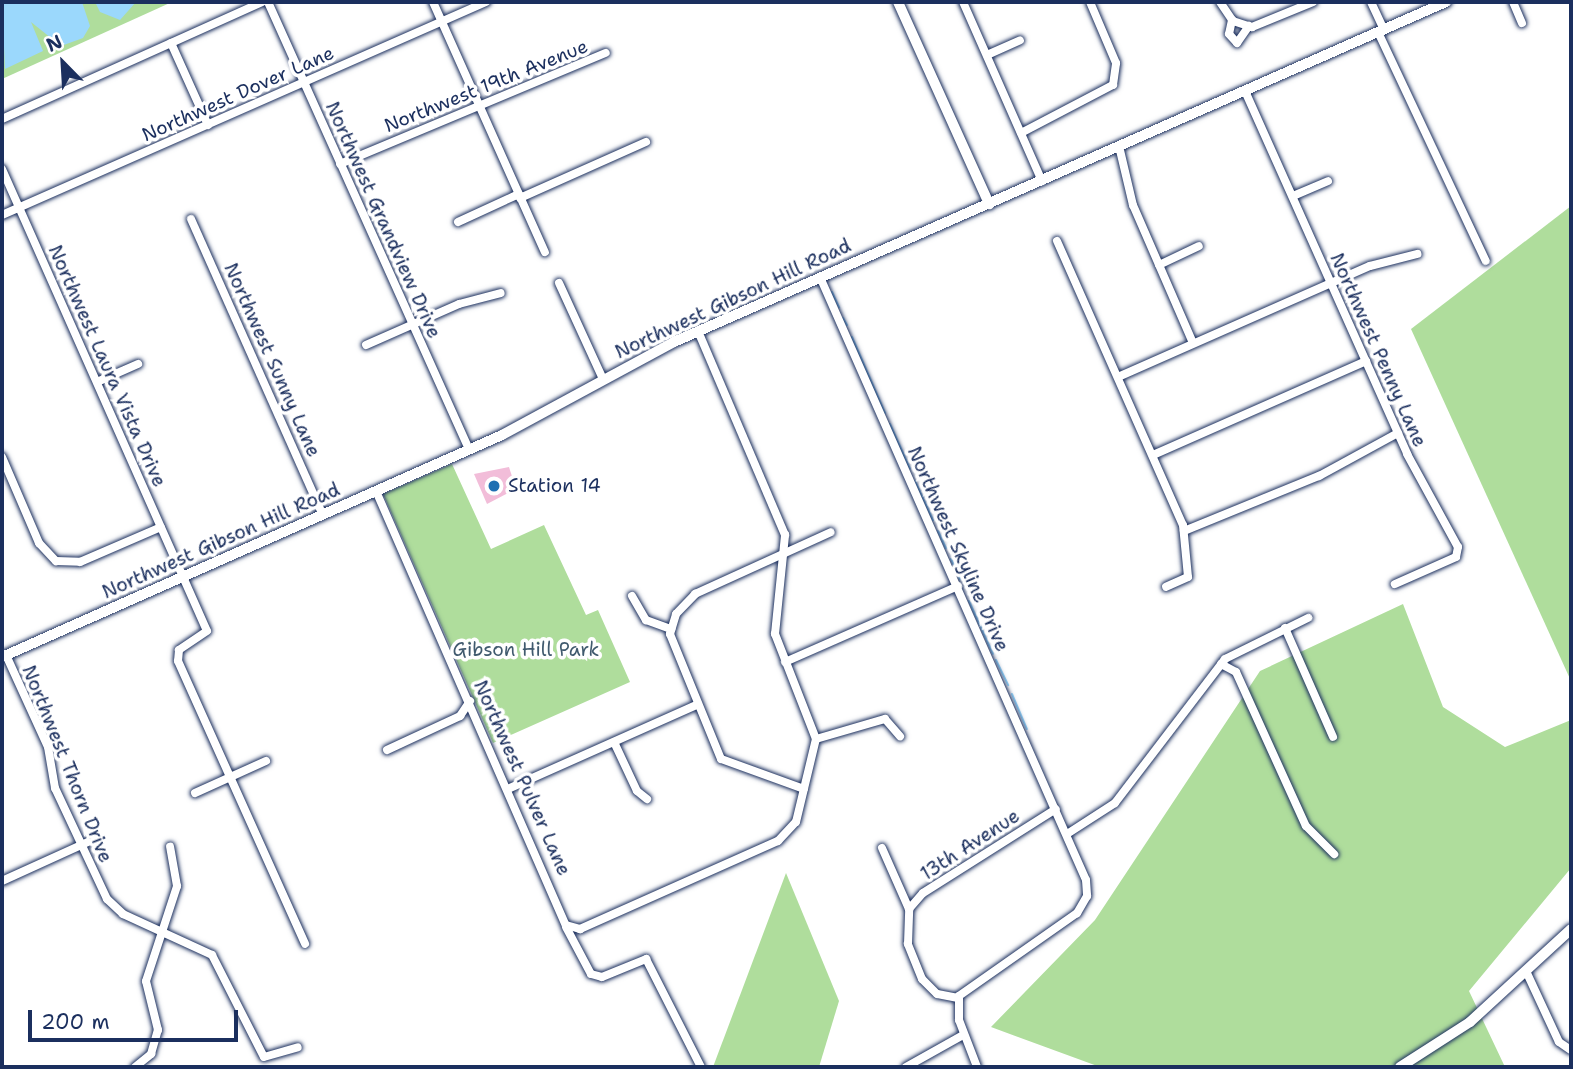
<!DOCTYPE html>
<html>
<head>
<meta charset="utf-8">
<style>
	body { margin:0 }
	#map { position:relative; width:1573px; height:1069px; overflow:hidden; background:#fff; font-family:"Shantell Sans",sans-serif }
	div>[style] { position:absolute }
	[style*='--x'] { left:calc(var(--x)*1px); top:calc(var(--y)*1px); width:calc(var(--w)*1px); rotate:calc(var(--a)*1deg) }
	.green>* { inset:0; background:#afdd9c }
	.water>* { inset:0; background:#9bd8fc }
	.stream>* { height:2px; margin:-1px; padding:0 1px; transform-origin:1px; border-radius:1px; background:#9bd8fc }
	.building>* { inset:0; background:#f2bdd9 }
	.roads { filter:drop-shadow(0 0 2px #1b2f5e) drop-shadow(0 0 2px #1b2f5e) }
	.minor>* { height:8px; margin:-4px; padding:0 4px; transform-origin:4px; border-radius:4px; background:#fff }
	.tertiary>* { height:10px; margin:-5px; padding:0 5px; transform-origin:5px; border-radius:5px; background:#fff }
	.secondary>* { height:10px; margin:-5px; padding:0 5px; transform-origin:5px; border-radius:5px; background:#fff }
	.dots>* { width:19px; height:19px; translate:-50% -50%; box-sizing:border-box; border:4px solid #fff; border-radius:50% }
	span { translate:-50% -50%; white-space:nowrap; text-align:center; line-height:1.15; -webkit-text-stroke:7px #fff; paint-order:stroke }
	.street-label { font-size:19px; color:#1b2f5e }
	.poi-label { font-size:19px; color:#1b2f5e }
	.left { translate:0 -50%; text-align:left }
	.park-label { font-size:19px; color:#405a6e }
	.frame { position:absolute; inset:0; border:4px solid #1b2f5e; pointer-events:none }
	.north { position:absolute; left:28px; top:28px; width:70px; height:70px; -webkit-text-stroke:5px #fff; paint-order:stroke; rotate:336deg; font-size:19px; font-weight:700; line-height:28px; text-align:center; color:#1b2f5e }
	.north::after { content:''; display:block; margin:auto; width:24px; height:32px; background:#1b2f5e; clip-path:polygon(50% 0,100% 100%,50% 72%,0 100%) }
	.scale { position:absolute; left:28px; top:1010px; width:210px; height:32px; box-sizing:border-box; border:4px solid #1b2f5e; border-top:0; padding-left:9px; font-size:21px; line-height:24px; white-space:nowrap; color:#1b2f5e; -webkit-text-stroke:5px #fff; paint-order:stroke }
</style>
</head>
<body>
<div id="map">
	<div class="green">
		<div style="clip-path:polygon(2px 2px,172px 2px,2px 79px)"></div>
		<div style="clip-path:polygon(1571px 206px,1571px 681px,1411px 329px)"></div>
		<div style="clip-path:polygon(452px 464px,491px 549px,544px 525px,586px 615px,598px 610px,630px 682px,493px 743px,383px 494px)"></div>
		<div style="clip-path:polygon(1403px 604px,1443px 707px,1505px 747px,1571px 720px,1571px 868px,1469px 991px,1505px 1067px,1100px 1067px,991px 1027px,1095px 920px,1260px 671px)"></div>
		<div style="clip-path:polygon(786px 873px,839px 1001px,819px 1067px,713px 1067px)"></div>
	</div>
	<div class="water">
		<div style="clip-path:polygon(2px 2px,82px 2px,90px 26px,83px 38px,61px 46px,31px 22px,43px 51px,5px 69px)"></div>
		<div style="clip-path:polygon(95px 2px,136px 2px,120px 20px,100px 12px)"></div>
	</div>
	<div class="stream">
		<div style="--x:832;--y:292;--w:17;--a:65"></div>
		<div style="--x:843;--y:318;--w:8;--a:60"></div>
		<div style="--x:852;--y:337;--w:83;--a:66.5"></div>
		<div style="--x:890;--y:424;--w:49;--a:66"></div>
		<div style="--x:915;--y:481;--w:43;--a:65.2"></div>
		<div style="--x:938;--y:531;--w:19;--a:65"></div>
		<div style="--x:951;--y:559;--w:22;--a:66"></div>
		<div style="--x:969;--y:601;--w:58;--a:65.6"></div>
		<div style="--x:996;--y:660;--w:28;--a:64"></div>
		<div style="--x:1012;--y:694;--w:38;--a:67"></div>
	</div>
	<div class="building">
		<div style="clip-path:polygon(509px 467px,516px 489px,487px 504px,474px 474px)"></div>
	</div>
	<div class="roads">
		<div class="minor">
			<div style="--x:268;--y:2;--w:491;--a:65.8"></div>
			<div style="--x:433;--y:2;--w:274;--a:65.9"></div>
			<div style="--x:963;--y:2;--w:196;--a:66.2"></div>
			<div style="--x:1220;--y:2;--w:23;--a:56"></div>
			<div style="--x:1233;--y:21;--w:20;--a:18"></div>
			<div style="--x:1252;--y:27;--w:66;--a:-22.3"></div>
			<div style="--x:1371;--y:2;--w:31;--a:65"></div>
			<div style="--x:1513;--y:2;--w:23;--a:67"></div>
			<div style="--x:1232;--y:20;--w:14;--a:102"></div>
			<div style="--x:1229;--y:34;--w:12;--a:48"></div>
			<div style="--x:1237;--y:43;--w:21;--a:-55"></div>
			<div style="--x:1378;--y:32;--w:253;--a:64.8"></div>
			<div style="--x:171;--y:43;--w:90;--a:65.7"></div>
			<div style="--x:987;--y:55;--w:36;--a:-24"></div>
			<div style="--x:1245;--y:91;--w:398;--a:65.9"></div>
			<div style="--x:1407;--y:454;--w:106;--a:61.3"></div>
			<div style="--x:1458;--y:547;--w:10;--a:101"></div>
			<div style="--x:1456;--y:557;--w:67;--a:156.1"></div>
			<div style="--x:2;--y:119;--w:285;--a:-24.2"></div>
			<div style="--x:1021;--y:133;--w:104;--a:-27.6"></div>
			<div style="--x:1113;--y:85;--w:22;--a:-82"></div>
			<div style="--x:1116;--y:63;--w:66;--a:-113.1"></div>
			<div style="--x:1119;--y:146;--w:61;--a:76.7"></div>
			<div style="--x:1133;--y:205;--w:150;--a:66.5"></div>
			<div style="--x:340;--y:164;--w:288;--a:-22.7"></div>
			<div style="--x:2;--y:169;--w:505;--a:66.07"></div>
			<div style="--x:207;--y:631;--w:34;--a:146"></div>
			<div style="--x:179;--y:650;--w:11;--a:95"></div>
			<div style="--x:178;--y:661;--w:310;--a:65.8"></div>
			<div style="--x:1293;--y:196;--w:38;--a:-23"></div>
			<div style="--x:520;--y:198;--w:138;--a:-24"></div>
			<div style="--x:2;--y:215;--w:529;--a:-23.75"></div>
			<div style="--x:191;--y:219;--w:324;--a:66"></div>
			<div style="--x:458;--y:222;--w:67;--a:-24.7"></div>
			<div style="--x:1057;--y:241;--w:311;--a:66.1"></div>
			<div style="--x:1183;--y:525;--w:52;--a:84.5"></div>
			<div style="--x:1188;--y:577;--w:24;--a:156"></div>
			<div style="--x:1159;--y:265;--w:44;--a:-25.4"></div>
			<div style="--x:820;--y:277;--w:659;--a:66.2"></div>
			<div style="--x:1086;--y:880;--w:16;--a:86"></div>
			<div style="--x:1087;--y:896;--w:20;--a:120"></div>
			<div style="--x:1077;--y:913;--w:144;--a:144.9"></div>
			<div style="--x:959;--y:996;--w:24;--a:90"></div>
			<div style="--x:959;--y:1020;--w:50;--a:69"></div>
			<div style="--x:559;--y:283;--w:106;--a:65.4"></div>
			<div style="--x:366;--y:345;--w:102;--a:-23.8"></div>
			<div style="--x:459;--y:304;--w:43;--a:-14.7"></div>
			<div style="--x:1118;--y:377;--w:275;--a:-23.8"></div>
			<div style="--x:1370;--y:266;--w:49;--a:-14.3"></div>
			<div style="--x:97;--y:382;--w:45;--a:-23.7"></div>
			<div style="--x:1153;--y:455;--w:233;--a:-23.8"></div>
			<div style="--x:2;--y:457;--w:94;--a:66.7"></div>
			<div style="--x:39;--y:543;--w:25;--a:47"></div>
			<div style="--x:56;--y:561;--w:24;--a:2"></div>
			<div style="--x:80;--y:562;--w:88;--a:-23.4"></div>
			<div style="--x:376;--y:491;--w:474;--a:66.4"></div>
			<div style="--x:566;--y:925;--w:15;--a:16"></div>
			<div style="--x:580;--y:929;--w:217;--a:-24"></div>
			<div style="--x:778;--y:841;--w:26;--a:-47"></div>
			<div style="--x:796;--y:822;--w:85;--a:-76.5"></div>
			<div style="--x:816;--y:739;--w:113;--a:-111.3"></div>
			<div style="--x:775;--y:634;--w:100;--a:-84.2"></div>
			<div style="--x:785;--y:535;--w:222;--a:-113.1"></div>
			<div style="--x:1184;--y:531;--w:146;--a:-22.2"></div>
			<div style="--x:1319;--y:476;--w:90;--a:-28.6"></div>
			<div style="--x:632;--y:596;--w:28;--a:60"></div>
			<div style="--x:646;--y:620;--w:27;--a:20"></div>
			<div style="--x:1285;--y:628;--w:119;--a:66.2"></div>
			<div style="--x:6;--y:655;--w:101;--a:65.5"></div>
			<div style="--x:48;--y:747;--w:42;--a:80.3"></div>
			<div style="--x:55;--y:788;--w:123;--a:64.9"></div>
			<div style="--x:107;--y:899;--w:22;--a:43"></div>
			<div style="--x:123;--y:914;--w:98;--a:24.7"></div>
			<div style="--x:212;--y:955;--w:114;--a:63"></div>
			<div style="--x:264;--y:1057;--w:35;--a:-16"></div>
			<div style="--x:785;--y:662;--w:189;--a:-23.7"></div>
			<div style="--x:1221;--y:664;--w:17;--a:28"></div>
			<div style="--x:1236;--y:672;--w:169;--a:65.6"></div>
			<div style="--x:1306;--y:826;--w:40;--a:45"></div>
			<div style="--x:816;--y:739;--w:72;--a:-16.2"></div>
			<div style="--x:885;--y:719;--w:23;--a:49"></div>
			<div style="--x:614;--y:742;--w:54;--a:64.9"></div>
			<div style="--x:637;--y:791;--w:13;--a:39"></div>
			<div style="--x:387;--y:750;--w:81;--a:-25"></div>
			<div style="--x:460;--y:716;--w:18;--a:-56"></div>
			<div style="--x:510;--y:788;--w:204;--a:-24"></div>
			<div style="--x:804;--y:789;--w:88;--a:-160.1"></div>
			<div style="--x:721;--y:759;--w:135;--a:-112.2"></div>
			<div style="--x:670;--y:634;--w:21;--a:-73"></div>
			<div style="--x:676;--y:614;--w:28;--a:-46"></div>
			<div style="--x:695;--y:594;--w:149;--a:-24.5"></div>
			<div style="--x:195;--y:793;--w:78;--a:-24.3"></div>
			<div style="--x:1067;--y:834;--w:57;--a:-32.9"></div>
			<div style="--x:1115;--y:803;--w:181;--a:-52.6"></div>
			<div style="--x:1225;--y:659;--w:93;--a:-26.3"></div>
			<div style="--x:882;--y:848;--w:67;--a:66.1"></div>
			<div style="--x:2;--y:881;--w:94;--a:-24.4"></div>
			<div style="--x:566;--y:927;--w:53;--a:62"></div>
			<div style="--x:591;--y:974;--w:11;--a:15"></div>
			<div style="--x:602;--y:977;--w:48;--a:-22.2"></div>
			<div style="--x:646;--y:959;--w:121;--a:63"></div>
			<div style="--x:1526;--y:971;--w:78;--a:65.1"></div>
			<div style="--x:1559;--y:1042;--w:14;--a:34"></div>
			<div style="--x:958;--y:998;--w:21;--a:-169"></div>
			<div style="--x:937;--y:994;--w:21;--a:-135"></div>
			<div style="--x:922;--y:979;--w:38;--a:-112"></div>
			<div style="--x:908;--y:944;--w:35;--a:-88"></div>
			<div style="--x:909;--y:909;--w:21;--a:-49"></div>
			<div style="--x:923;--y:893;--w:157;--a:-32.3"></div>
			<div style="--x:135;--y:1067;--w:21;--a:-39"></div>
			<div style="--x:151;--y:1054;--w:25;--a:-74"></div>
			<div style="--x:158;--y:1030;--w:50;--a:-103.8"></div>
			<div style="--x:146;--y:981;--w:100;--a:-71.9"></div>
			<div style="--x:177;--y:886;--w:40;--a:-100"></div>
			<div style="--x:906;--y:1067;--w:65;--a:-29.3"></div>
		</div>
		<div class="tertiary">
			<div style="--x:898;--y:2;--w:222;--a:65.7"></div>
			<div style="--x:1400;--y:1067;--w:83;--a:-32.7"></div>
			<div style="--x:1470;--y:1022;--w:137;--a:-42.6"></div>
		</div>
		<div class="secondary">
			<div style="--x:2;--y:657;--w:547;--a:-23.94"></div>
			<div style="--x:502;--y:435;--w:196;--a:-28.4"></div>
			<div style="--x:674;--y:342;--w:844;--a:-23.77"></div>
		</div>
	</div>
	<div class="dots">
		<div style="left:494px;top:486px;background:#1f6fb2"></div>
	</div>
	<div class="street-label">
		<span style="left:486px;top:86px;rotate:-22deg">Northwest 19th Avenue</span>
		<span style="left:238px;top:94px;rotate:-24deg">Northwest Dover Lane</span>
		<span style="left:383px;top:220px;rotate:66deg">Northwest Grandview Drive</span>
		<span style="left:733px;top:299px;rotate:-25deg">Northwest Gibson Hill Road</span>
		<span style="left:1378px;top:350px;rotate:66deg">Northwest Penny Lane</span>
		<span style="left:272px;top:360px;rotate:66deg">Northwest Sunny Lane</span>
		<span style="left:107px;top:366px;rotate:66deg">Northwest Laura Vista Drive</span>
		<span style="left:221px;top:541px;rotate:-24deg">Northwest Gibson Hill Road</span>
		<span style="left:958px;top:549px;rotate:66deg">Northwest Skyline Drive</span>
		<span style="left:67px;top:764px;rotate:68deg">Northwest Thorn Drive</span>
		<span style="left:522px;top:778px;rotate:66deg">Northwest Pulver Lane</span>
		<span style="left:970px;top:845px;rotate:-33deg">13th Avenue</span>
	</div>
	<div class="poi-label">
		<span class="left" style="left:508px;top:486px">Station 14</span>
	</div>
	<div class="park-label">
		<span style="left:526px;top:650px">Gibson Hill Park</span>
	</div>
	<div class="frame"></div>
	<div class="north">N</div>
	<div class="scale">200 m</div>
</div>
</body>
</html>
